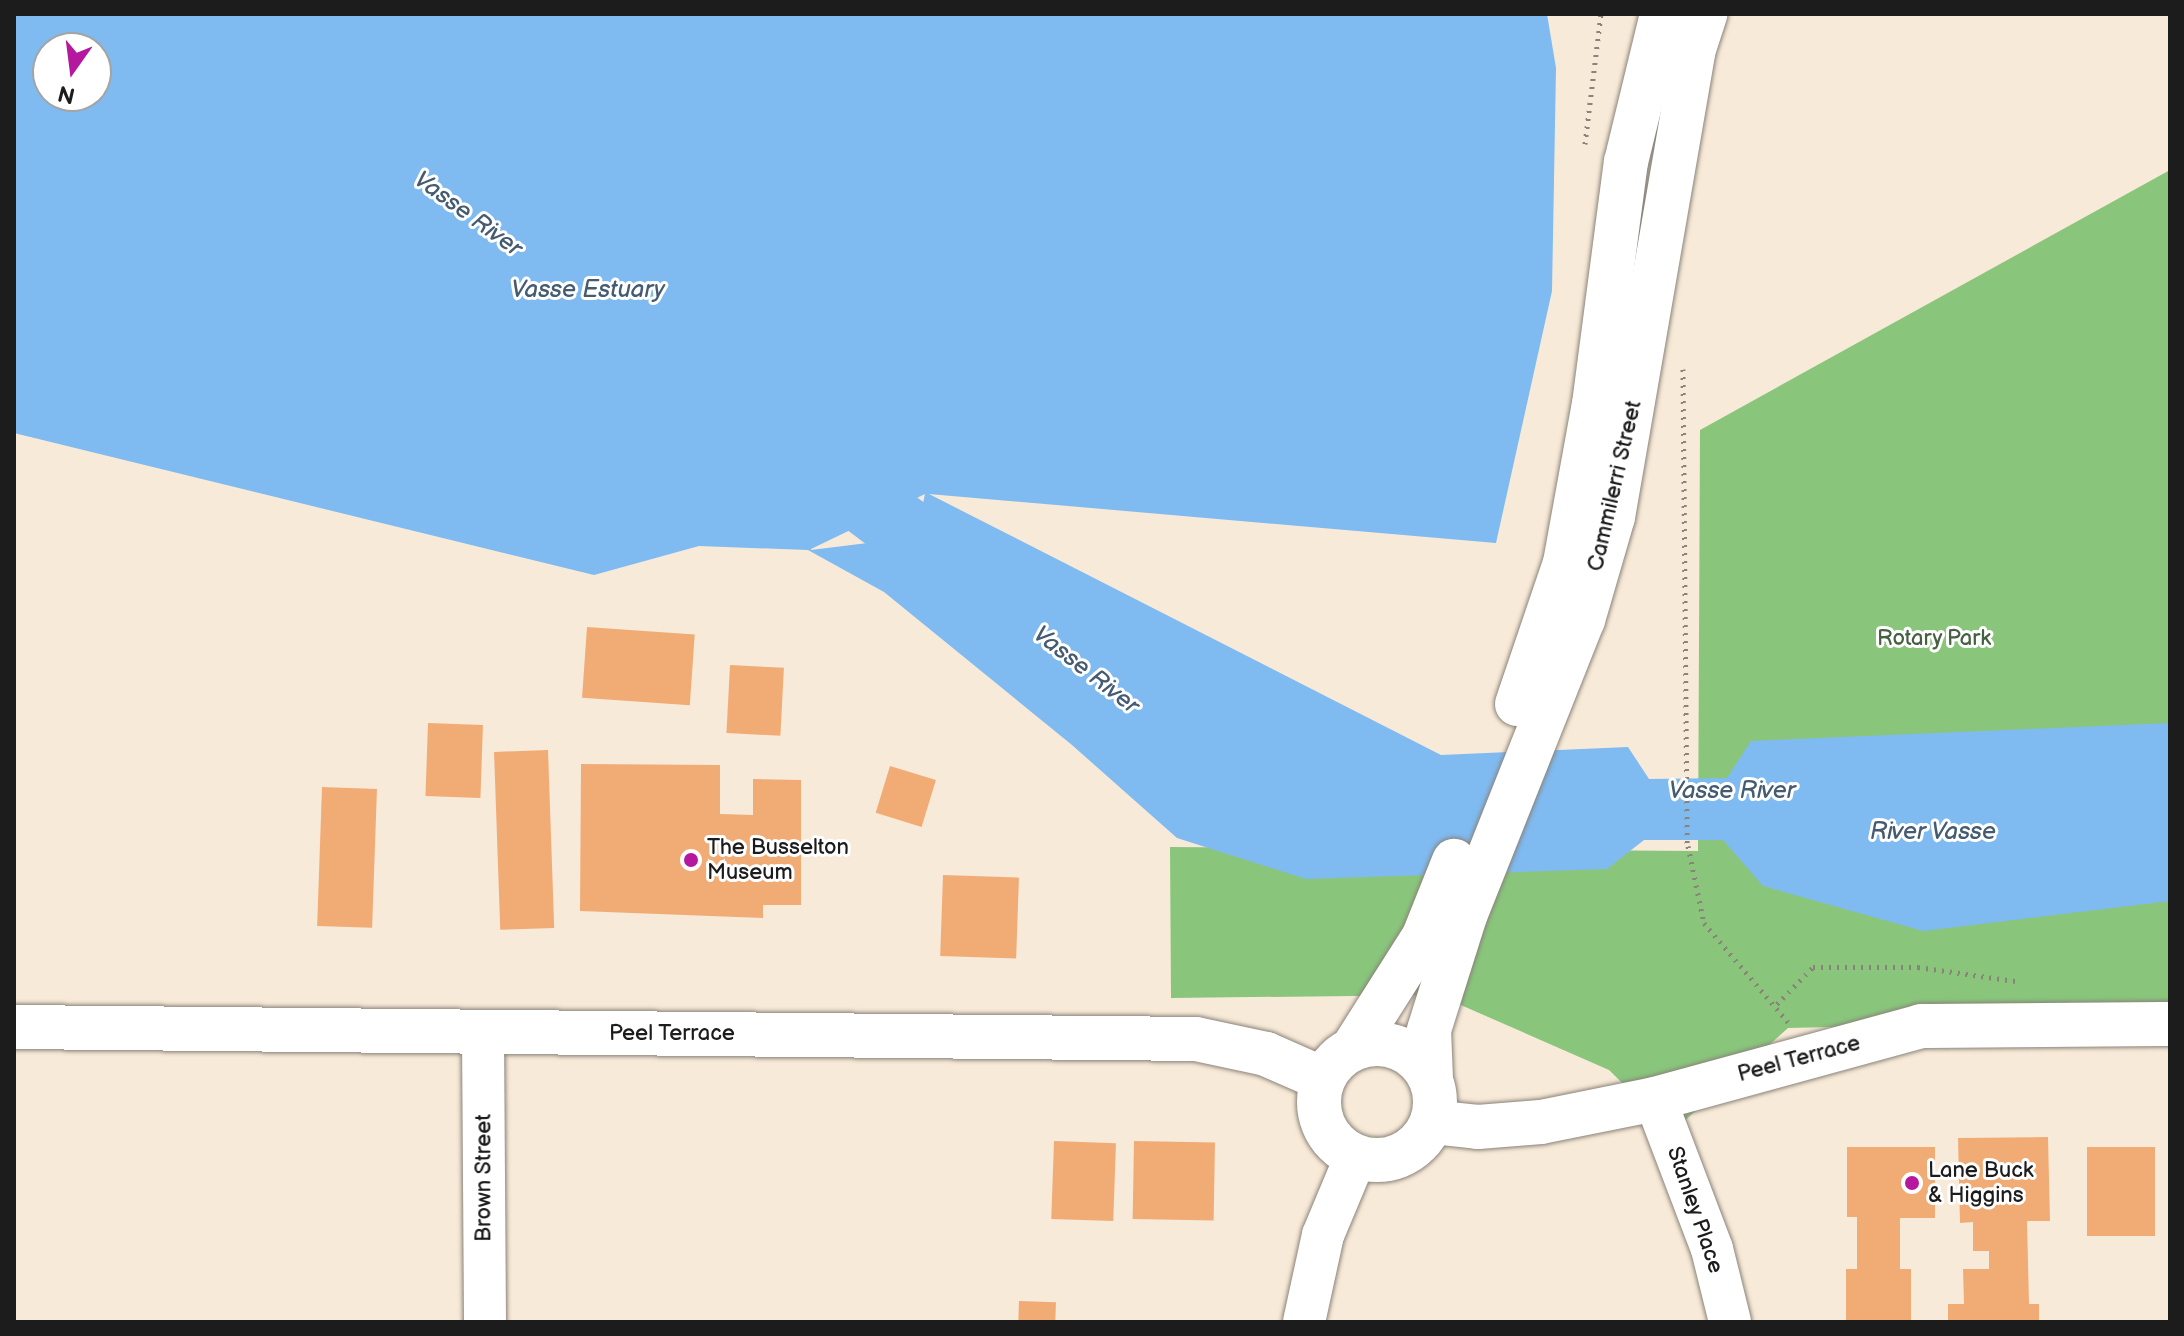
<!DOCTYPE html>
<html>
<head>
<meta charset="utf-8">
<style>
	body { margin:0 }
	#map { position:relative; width:2184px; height:1336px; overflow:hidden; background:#f8ead8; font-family:"Balsamiq Sans",sans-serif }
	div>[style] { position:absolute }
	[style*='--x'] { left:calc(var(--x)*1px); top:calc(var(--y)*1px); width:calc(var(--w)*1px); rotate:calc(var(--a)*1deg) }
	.green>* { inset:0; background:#89c67c }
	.water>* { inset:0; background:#7fbaf1 }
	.river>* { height:68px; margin:-34px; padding:0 34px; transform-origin:34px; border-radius:34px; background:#7fbaf1 }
	.building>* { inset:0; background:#f1ac76; transform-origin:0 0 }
	.path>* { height:5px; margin-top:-2.5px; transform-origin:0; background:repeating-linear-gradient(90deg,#8a837a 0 2px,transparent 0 8px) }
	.roads { filter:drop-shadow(0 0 2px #8a837a) drop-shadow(0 0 2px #8a837a) }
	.minor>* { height:42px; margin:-21px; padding:0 21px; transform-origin:21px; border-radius:21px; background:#fff }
	.tertiary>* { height:44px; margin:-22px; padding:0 22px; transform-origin:22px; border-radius:22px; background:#fff }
	.secondary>* { height:44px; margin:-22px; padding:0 22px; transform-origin:22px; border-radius:22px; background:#fff }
	.secondary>.ring { margin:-22px; padding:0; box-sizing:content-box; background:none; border:44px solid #fff; border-radius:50% }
	.dots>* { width:22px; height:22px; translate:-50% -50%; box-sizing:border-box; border:4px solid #fff; border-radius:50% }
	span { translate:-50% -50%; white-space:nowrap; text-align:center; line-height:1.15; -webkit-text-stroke:6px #fff; paint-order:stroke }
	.street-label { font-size:22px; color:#1c1c1c }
	.park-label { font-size:22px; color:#486042 }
	.poi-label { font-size:22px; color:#1c1c1c }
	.left { translate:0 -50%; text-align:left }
	.water-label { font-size:24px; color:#445b71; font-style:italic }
	.frame { position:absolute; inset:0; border:16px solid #1c1c1c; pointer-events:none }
	.north { position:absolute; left:32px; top:32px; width:80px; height:80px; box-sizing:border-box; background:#fff; border:2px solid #a4a4a4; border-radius:50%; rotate:194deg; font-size:22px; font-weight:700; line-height:32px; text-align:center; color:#1c1c1c }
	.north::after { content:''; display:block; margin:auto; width:28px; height:36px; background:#b5179e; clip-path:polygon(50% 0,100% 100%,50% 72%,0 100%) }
</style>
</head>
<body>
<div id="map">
	<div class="green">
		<div style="clip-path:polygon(2170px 170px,2170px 1019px,1788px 1028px,1672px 1132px,1609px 1070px,1438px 995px,1171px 998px,1170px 847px,1698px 851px,1700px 430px)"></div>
	</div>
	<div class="water">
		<div style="clip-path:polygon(evenodd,14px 14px,1547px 14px,1556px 68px,1552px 291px,1496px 543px,929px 494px,1441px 755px,1628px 747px,1649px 779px,1727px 778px,1751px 741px,2170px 723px,2170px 901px,1923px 931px,1763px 886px,1723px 840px,1644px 840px,1607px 869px,1306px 879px,1177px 838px,1072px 745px,884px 592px,808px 550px,699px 546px,594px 575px,14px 433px,14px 14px,48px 48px,96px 48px,96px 96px,48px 96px,48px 48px,14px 14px,925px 494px,916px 537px,811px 550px,811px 549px,925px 494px)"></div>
	</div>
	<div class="river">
		<div style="--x:808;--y:458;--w:226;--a:36.9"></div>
	</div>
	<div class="building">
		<div style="left:587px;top:627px;width:108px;height:71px;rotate:4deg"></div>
		<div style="left:730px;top:665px;width:54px;height:68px;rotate:3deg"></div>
		<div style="left:428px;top:723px;width:55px;height:73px;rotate:2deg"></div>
		<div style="left:548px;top:750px;width:178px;height:54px;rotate:88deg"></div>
		<div style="clip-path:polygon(581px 764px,720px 765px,720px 814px,753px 815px,753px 779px,801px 780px,801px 905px,763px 905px,763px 918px,580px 911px)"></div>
		<div style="left:890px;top:766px;width:48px;height:49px;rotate:17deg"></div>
		<div style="left:322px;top:787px;width:55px;height:139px;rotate:2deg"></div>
		<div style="left:943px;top:875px;width:76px;height:81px;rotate:2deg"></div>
		<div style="clip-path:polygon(2048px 1137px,2050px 1221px,2027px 1221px,2029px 1304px,2039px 1304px,2039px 1322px,1948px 1322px,1948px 1304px,1964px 1304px,1963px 1269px,1989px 1269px,1989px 1251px,1973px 1251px,1973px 1222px,1960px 1223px,1958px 1138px)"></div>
		<div style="left:1054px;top:1141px;width:62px;height:78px;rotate:2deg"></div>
		<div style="left:1134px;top:1141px;width:81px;height:78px;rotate:1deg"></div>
		<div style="clip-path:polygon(1847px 1147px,1935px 1147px,1935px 1218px,1900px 1218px,1900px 1269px,1911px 1269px,1911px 1322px,1846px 1322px,1846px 1269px,1857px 1269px,1857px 1217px,1847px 1217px)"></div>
		<div style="left:2087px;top:1147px;width:68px;height:89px"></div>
		<div style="left:1019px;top:1301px;width:37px;height:21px;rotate:2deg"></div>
	</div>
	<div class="path">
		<div style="--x:1585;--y:144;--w:131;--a:-83"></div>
		<div style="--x:1683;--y:369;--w:478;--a:89.5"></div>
		<div style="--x:1688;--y:846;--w:79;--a:78.3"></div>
		<div style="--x:1704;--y:923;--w:130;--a:49.7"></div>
		<div style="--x:1777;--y:1004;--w:52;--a:-45.8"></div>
		<div style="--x:1813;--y:967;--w:105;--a:0"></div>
		<div style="--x:1918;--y:967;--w:98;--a:8.2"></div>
	</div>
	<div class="roads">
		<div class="minor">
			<div style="--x:483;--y:1035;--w:287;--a:89.6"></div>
			<div style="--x:1655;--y:1099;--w:160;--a:69.2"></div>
			<div style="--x:1712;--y:1249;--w:75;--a:76.1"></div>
			<div style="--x:1304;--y:1322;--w:89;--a:-77.7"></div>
			<div style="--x:1323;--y:1235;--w:86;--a:-67.3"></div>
		</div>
		<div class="tertiary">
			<div style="--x:1432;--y:1122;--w:46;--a:6.2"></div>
			<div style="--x:1478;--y:1127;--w:63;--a:-4.5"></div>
			<div style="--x:1541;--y:1122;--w:116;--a:-11.4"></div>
			<div style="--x:1655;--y:1099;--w:276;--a:-15.3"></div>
			<div style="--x:1921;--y:1026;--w:249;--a:-0.5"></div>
		</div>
		<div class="secondary">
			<div style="--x:1517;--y:704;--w:149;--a:-71.2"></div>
			<div style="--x:1565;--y:563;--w:162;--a:-79.7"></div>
			<div style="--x:1594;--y:404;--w:244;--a:-82.5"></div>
			<div style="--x:1626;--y:162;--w:152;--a:-76.3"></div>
			<div style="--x:14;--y:1027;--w:1182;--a:0.58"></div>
			<div style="--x:1196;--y:1039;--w:72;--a:12.1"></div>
			<div style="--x:1266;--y:1054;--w:62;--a:23.7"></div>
			<div class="ring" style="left:1319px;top:1044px;width:72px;height:72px"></div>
			<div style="--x:1353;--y:1048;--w:133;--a:-57.6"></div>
			<div style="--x:1424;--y:936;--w:81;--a:-68.2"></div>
			<div style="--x:1431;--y:1079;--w:49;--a:-92.3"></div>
			<div style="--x:1429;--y:1030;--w:120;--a:-72.5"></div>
			<div style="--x:1465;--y:916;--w:319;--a:-68.3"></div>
			<div style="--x:1583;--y:620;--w:107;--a:-73.8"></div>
			<div style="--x:1613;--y:517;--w:472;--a:-80.2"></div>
			<div style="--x:1693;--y:52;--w:40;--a:-72"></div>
		</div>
	</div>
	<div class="dots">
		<div style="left:691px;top:860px;background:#b5179e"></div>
		<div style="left:1912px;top:1183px;background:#b5179e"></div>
	</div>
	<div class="street-label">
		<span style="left:1615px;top:486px;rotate:-77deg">Cammilerri Street</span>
		<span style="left:672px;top:1034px">Peel Terrace</span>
		<span style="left:1799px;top:1059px;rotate:-15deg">Peel Terrace</span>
		<span style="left:484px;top:1178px;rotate:-90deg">Brown Street</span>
		<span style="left:1695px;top:1210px;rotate:71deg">Stanley Place</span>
	</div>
	<div class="park-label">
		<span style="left:1934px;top:639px">Rotary Park</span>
	</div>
	<div class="poi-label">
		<span class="left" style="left:707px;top:860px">The Busselton<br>Museum</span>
		<span class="left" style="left:1928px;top:1183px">Lane Buck<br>&amp; Higgins</span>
	</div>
	<div class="water-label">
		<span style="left:468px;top:214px;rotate:36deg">Vasse River</span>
		<span style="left:588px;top:290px">Vasse Estuary</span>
		<span style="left:1086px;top:670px;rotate:38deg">Vasse River</span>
		<span style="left:1732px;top:791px">Vasse River</span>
		<span style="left:1933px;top:832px">River Vasse</span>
	</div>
	<div class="frame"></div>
	<div class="north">N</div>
</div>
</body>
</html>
